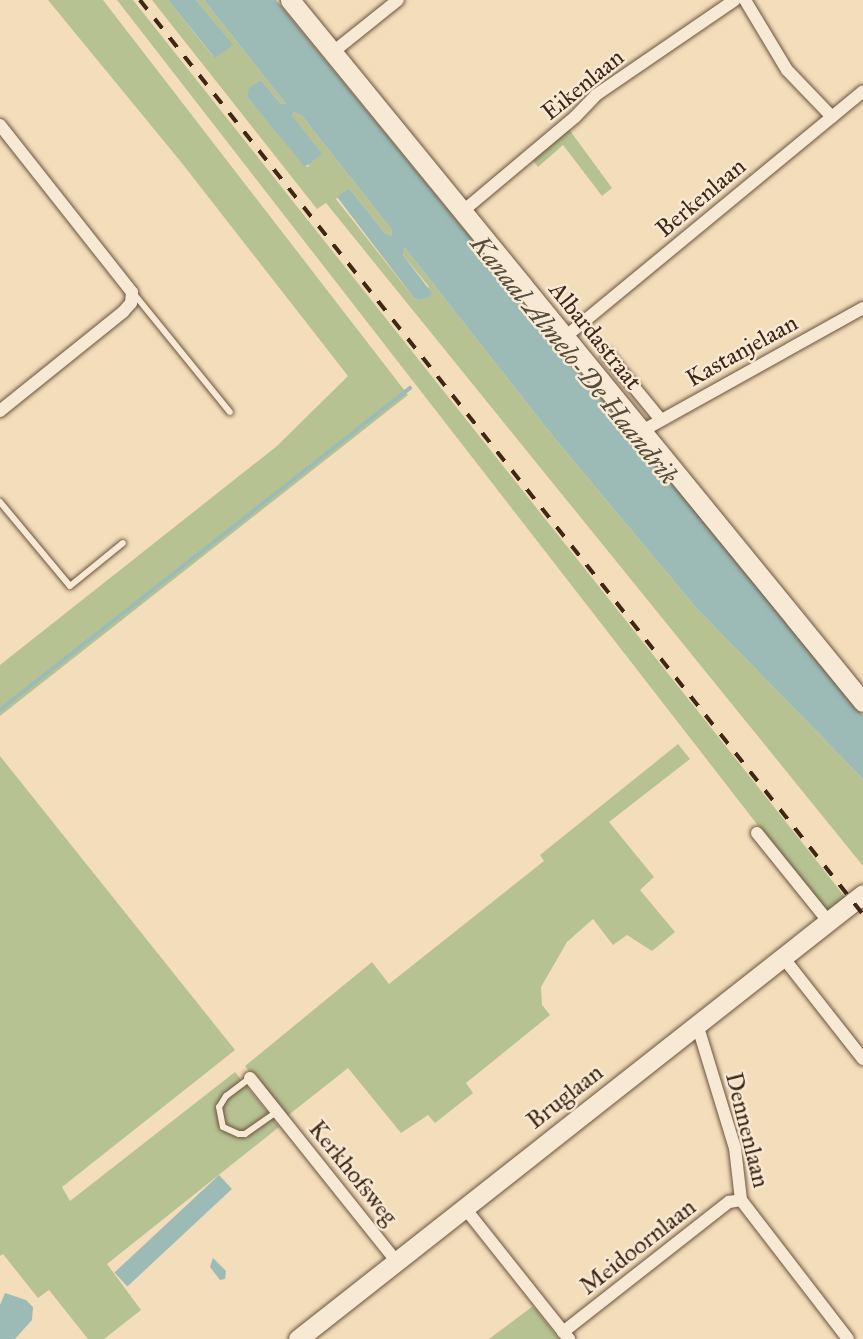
<!DOCTYPE html>
<html>
<head>
<meta charset="utf-8">
<style>
	body { margin:0 }
	#map { position:relative; width:863px; height:1339px; overflow:hidden; background:#f3ddbb; font-family:"IM FELL Great Primer",serif }
	div>[style] { position:absolute }
	[style*='--x'] { left:calc(var(--x)*1px); top:calc(var(--y)*1px); width:calc(var(--w)*1px); rotate:calc(var(--a)*1deg) }
	.green>* { inset:0; background:#b7c293 }
	.water>* { inset:0; background:#9dbbb6; transform-origin:0 0 }
	.stream>* { height:3.5px; margin:-1.75px; padding:0 1.75px; transform-origin:1.75px; border-radius:1.75px; background:#9dbbb6 }
	.roads { filter:drop-shadow(0 0 2px #6b543e) drop-shadow(0 0 2px #6b543e) }
	.lane>* { height:6px; margin:-3px; padding:0 3px; transform-origin:3px; border-radius:3px; background:#f7e9d3 }
	.street>* { height:12px; margin:-6px; padding:0 6px; transform-origin:6px; border-radius:6px; background:#f7e9d3 }
	.secondary>* { height:19px; margin:-9.5px; padding:0 9.5px; transform-origin:9.5px; border-radius:9.5px; background:#f7e9d3 }
	.rail>* { height:3.5px; margin-top:-1.75px; transform-origin:0; background:repeating-linear-gradient(90deg,#3e2715 0 12px,transparent 0 24px) }
	span { translate:-50% -50%; white-space:nowrap; text-align:center; line-height:1.15; -webkit-text-stroke:5px #f7e9d3; paint-order:stroke }
	.street-label { font-size:24px; color:#3e2715 }
	.water-label { font-size:26px; color:#564c3d; font-style:italic }
</style>
</head>
<body>
<div id="map">
	<div class="green">
		<div style="clip-path:polygon(48px 0,103px 0,408px 395px,0 716px,0 665px,277px 446px,348px 376px,181px 162px)"></div>
		<div style="clip-path:polygon(117px 0,133px 0,801px 841px,845px 897px,826px 913px)"></div>
		<div style="clip-path:polygon(152px 0,168px 0,213px 56px,232px 45px,196px 0,204px 0,286px 104px,281px 104px,261px 80px,247px 97px,306px 167px,309px 166px,292px 116px,294px 112px,302px 116px,392px 230px,391px 236px,384px 232px,349px 188px,336px 199px,414px 298px,418px 300px,429px 287px,403px 255px,405px 248px,552px 435px,698px 610px,863px 779px,863px 866px,326px 203px,317px 209px)"></div>
		<div style="clip-path:polygon(568px 128px,612px 188px,602px 196px,563px 145px,538px 167px,531px 158px)"></div>
		<div style="clip-path:polygon(678px 744px,690px 759px,609px 822px,654px 877px,640px 890px,675px 932px,652px 951px,627px 935px,613px 945px,593px 919px,567px 942px,541px 987px,542px 1005px,550px 1015px,466px 1083px,473px 1093px,435px 1123px,428px 1115px,401px 1133px,348px 1068px,286px 1117px,245px 1066px,372px 962px,389px 984px,544px 861px,540px 855px)"></div>
		<div style="clip-path:polygon(0 756px,235px 1050px,62px 1187px,70px 1201px,235px 1072px,279px 1127px,107px 1264px,141px 1310px,104px 1339px,88px 1339px,49px 1290px,38px 1298px,3px 1254px,0 1256px)"></div>
		<div style="clip-path:polygon(533px 1306px,559px 1339px,489px 1339px)"></div>
	</div>
	<div class="water">
		<div style="clip-path:polygon(168px 0,196px 0,233px 45px,215px 58px)"></div>
		<div style="clip-path:polygon(204px 0,276px 0,863px 716px,863px 779px,698px 610px,552px 435px,405px 248px,403px 255px,432px 293px,431px 296px,418px 300px,414px 298px,337px 197px,349px 188px,384px 232px,391px 236px,392px 230px,302px 116px,294px 112px,292px 116px,322px 154px,305px 167px,247px 97px,249px 88px,261px 80px,281px 104px,286px 104px)"></div>
		<div style="left:219px;top:1175px;width:19px;height:143px;rotate:47deg"></div>
		<div style="clip-path:polygon(213px 1258px,226px 1271px,225px 1279px,220px 1280px,210px 1267px)"></div>
		<div style="clip-path:polygon(5px 1293px,26px 1300px,33px 1307px,32px 1320px,15px 1339px,0 1339px,0 1305px)"></div>
	</div>
	<div class="stream">
		<div style="--x:0;--y:710;--w:521;--a:-38.14"></div>
	</div>
	<div class="roads">
		<div class="lane">
			<div style="--x:134;--y:294;--w:152;--a:50.9"></div>
			<div style="--x:0;--y:502;--w:109;--a:50.2"></div>
			<div style="--x:70;--y:586;--w:68;--a:-39.1"></div>
			<div style="--x:250;--y:1078;--w:30;--a:143"></div>
			<div style="--x:226;--y:1096;--w:13;--a:122"></div>
			<div style="--x:219;--y:1107;--w:20;--a:79"></div>
			<div style="--x:223;--y:1127;--w:17;--a:24"></div>
			<div style="--x:239;--y:1134;--w:6;--a:0"></div>
			<div style="--x:245;--y:1134;--w:39;--a:-35"></div>
		</div>
		<div class="street">
			<div style="--x:745;--y:0;--w:82;--a:59"></div>
			<div style="--x:787;--y:70;--w:65;--a:46.2"></div>
			<div style="--x:333;--y:52;--w:83;--a:-38.7"></div>
			<div style="--x:0;--y:125;--w:213;--a:51.7"></div>
			<div style="--x:132;--y:292;--w:11;--a:95"></div>
			<div style="--x:131;--y:303;--w:12;--a:132"></div>
			<div style="--x:123;--y:312;--w:158;--a:141.2"></div>
			<div style="--x:463;--y:211;--w:146;--a:-40"></div>
			<div style="--x:575;--y:117;--w:30;--a:-46"></div>
			<div style="--x:596;--y:95;--w:168;--a:-34.4"></div>
			<div style="--x:565;--y:337;--w:386;--a:-39.5"></div>
			<div style="--x:607;--y:354;--w:85;--a:50.7"></div>
			<div style="--x:642;--y:431;--w:253;--a:-29.1"></div>
			<div style="--x:757;--y:833;--w:113;--a:51.1"></div>
			<div style="--x:782;--y:956;--w:131;--a:51.8"></div>
			<div style="--x:697;--y:1024;--w:130;--a:73"></div>
			<div style="--x:735;--y:1148;--w:52;--a:83.4"></div>
			<div style="--x:741;--y:1200;--w:175;--a:52.4"></div>
			<div style="--x:250;--y:1078;--w:234;--a:51.4"></div>
			<div style="--x:464;--y:1207;--w:169;--a:51.5"></div>
			<div style="--x:563;--y:1332;--w:211;--a:-38.1"></div>
			<div style="--x:729;--y:1202;--w:12;--a:-9"></div>
		</div>
		<div class="secondary">
			<div style="--x:290;--y:0;--w:906;--a:50.78"></div>
			<div style="--x:298;--y:1339;--w:719;--a:-38.22"></div>
		</div>
	</div>
	<div class="rail">
		<div style="--x:140;--y:0;--w:1165;--a:51.66"></div>
	</div>
	<div class="street-label">
		<span style="left:583px;top:85px;rotate:-39deg">Eikenlaan</span>
		<span style="left:701px;top:198px;rotate:-40deg">Berkenlaan</span>
		<span style="left:595px;top:336px;rotate:51deg">Albardastraat</span>
		<span style="left:742px;top:351px;rotate:-29deg">Kastanjelaan</span>
		<span style="left:565px;top:1097px;rotate:-38deg">Bruglaan</span>
		<span style="left:747px;top:1130px;rotate:76deg">Dennenlaan</span>
		<span style="left:353px;top:1173px;rotate:51deg">Kerkhofsweg</span>
		<span style="left:638px;top:1247px;rotate:-38deg">Meidoornlaan</span>
	</div>
	<div class="water-label">
		<span style="left:574px;top:360px;rotate:51deg">Kanaal Almelo-De Haandrik</span>
	</div>
</div>
</body>
</html>
